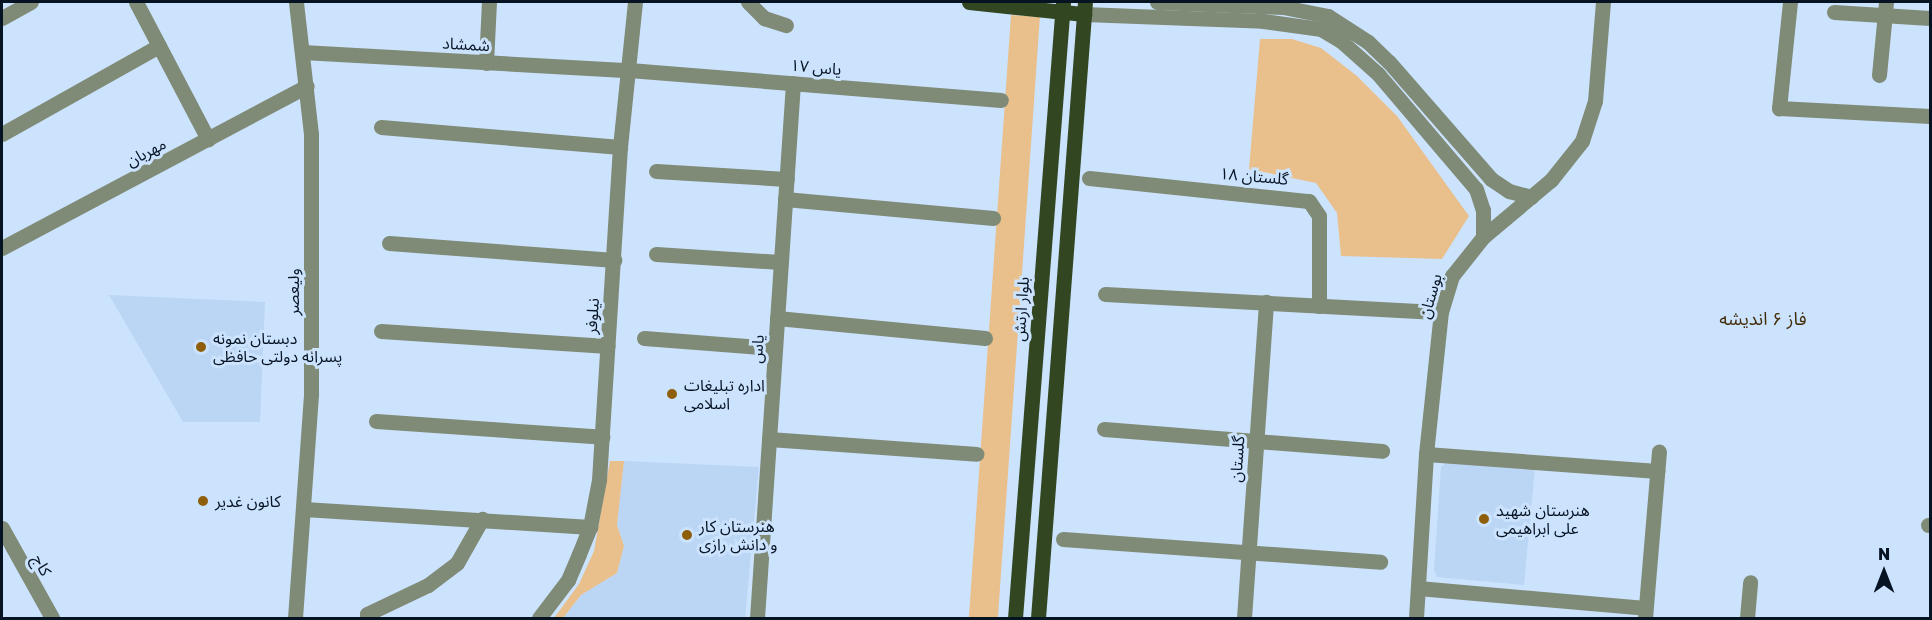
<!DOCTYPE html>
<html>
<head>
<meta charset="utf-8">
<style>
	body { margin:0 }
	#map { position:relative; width:1932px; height:620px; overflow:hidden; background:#cce3fe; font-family:"Golos Text","Noto Sans Arabic",sans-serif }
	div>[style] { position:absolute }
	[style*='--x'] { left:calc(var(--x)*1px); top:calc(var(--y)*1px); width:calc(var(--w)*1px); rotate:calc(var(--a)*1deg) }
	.built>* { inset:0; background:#bbd5f4 }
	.green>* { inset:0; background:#e9c08c; transform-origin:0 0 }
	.minor>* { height:15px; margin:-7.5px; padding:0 7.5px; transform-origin:7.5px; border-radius:7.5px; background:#7f8b76 }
	.major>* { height:15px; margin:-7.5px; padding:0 7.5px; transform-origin:7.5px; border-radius:7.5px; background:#314621 }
	.dots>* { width:16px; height:16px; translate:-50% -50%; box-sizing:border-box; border:3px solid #cce3fe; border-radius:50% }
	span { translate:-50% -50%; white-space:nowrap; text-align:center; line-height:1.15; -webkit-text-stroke:6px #cce3fe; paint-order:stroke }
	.street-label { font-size:16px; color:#061323 }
	.poi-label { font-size:16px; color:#061323 }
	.left { translate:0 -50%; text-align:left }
	.neighbourhood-label { font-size:18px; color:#432c08 }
	.frame { position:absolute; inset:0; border:3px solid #061323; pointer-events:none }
	.north { position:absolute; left:1854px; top:542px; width:60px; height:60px; -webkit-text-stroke:4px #cce3fe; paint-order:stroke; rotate:0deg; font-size:16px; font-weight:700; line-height:24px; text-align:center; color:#061323 }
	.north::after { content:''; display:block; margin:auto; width:21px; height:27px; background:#061323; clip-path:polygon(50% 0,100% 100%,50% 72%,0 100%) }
</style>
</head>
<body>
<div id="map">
	<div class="built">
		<div style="clip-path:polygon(109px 295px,265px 302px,260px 422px,183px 422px)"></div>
		<div style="clip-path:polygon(1452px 459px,1535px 467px,1524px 585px,1437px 577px,1434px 570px,1441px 467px)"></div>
		<div style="clip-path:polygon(624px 461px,759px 467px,745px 618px,563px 618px,581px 595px,617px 573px,624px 546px,617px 525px)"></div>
	</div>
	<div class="green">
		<div style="left:1011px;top:15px;width:29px;height:604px;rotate:4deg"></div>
		<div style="clip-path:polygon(1260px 39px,1292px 39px,1321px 48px,1357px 76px,1397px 116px,1469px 216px,1442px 259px,1341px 256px,1337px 213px,1316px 183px,1249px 169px)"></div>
		<div style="clip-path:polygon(610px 461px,624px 461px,617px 525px,624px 546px,617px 573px,581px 595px,563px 618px,554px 618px,579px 584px,594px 551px)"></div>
	</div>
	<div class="minor">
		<div style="--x:136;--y:2;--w:155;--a:62.3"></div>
		<div style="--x:748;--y:2;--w:23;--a:45"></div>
		<div style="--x:764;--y:18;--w:23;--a:18"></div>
		<div style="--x:1157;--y:2;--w:126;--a:2.3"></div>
		<div style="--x:1283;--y:7;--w:46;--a:11.3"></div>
		<div style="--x:1328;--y:16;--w:48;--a:33"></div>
		<div style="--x:1368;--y:42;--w:29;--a:44"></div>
		<div style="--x:1389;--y:62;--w:155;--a:48.9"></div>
		<div style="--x:1491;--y:179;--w:22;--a:34"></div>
		<div style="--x:1509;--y:191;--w:23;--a:15"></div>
		<div style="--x:1790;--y:2;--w:107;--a:95.9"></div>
		<div style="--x:1779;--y:108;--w:151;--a:3"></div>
		<div style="--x:1834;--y:12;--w:96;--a:3.6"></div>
		<div style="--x:1084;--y:14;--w:179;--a:2.2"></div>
		<div style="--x:1263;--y:21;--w:59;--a:7.9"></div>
		<div style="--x:1321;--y:29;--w:23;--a:31"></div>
		<div style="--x:1341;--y:41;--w:50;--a:41.7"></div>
		<div style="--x:1378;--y:74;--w:151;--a:49.6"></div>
		<div style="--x:1476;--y:189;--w:22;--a:72"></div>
		<div style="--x:1483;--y:210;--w:27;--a:90"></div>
		<div style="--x:2;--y:18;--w:33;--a:-29"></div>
		<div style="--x:302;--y:52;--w:327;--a:3.2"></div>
		<div style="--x:629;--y:70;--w:373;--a:4.6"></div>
		<div style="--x:486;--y:63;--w:61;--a:-87.2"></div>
		<div style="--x:1879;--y:75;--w:73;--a:-84.5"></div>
		<div style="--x:381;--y:127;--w:240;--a:4.8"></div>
		<div style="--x:2;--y:134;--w:180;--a:-29.3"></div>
		<div style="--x:656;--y:171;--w:131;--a:3.5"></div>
		<div style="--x:1089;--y:178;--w:221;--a:6"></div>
		<div style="--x:1309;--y:201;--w:18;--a:56"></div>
		<div style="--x:1319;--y:216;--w:90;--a:90"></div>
		<div style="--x:785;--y:199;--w:209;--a:5.2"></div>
		<div style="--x:389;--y:243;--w:226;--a:4.3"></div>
		<div style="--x:2;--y:248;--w:345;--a:-28"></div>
		<div style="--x:656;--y:254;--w:125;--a:3.7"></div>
		<div style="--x:1105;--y:294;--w:336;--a:3.1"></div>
		<div style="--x:777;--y:318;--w:209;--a:5.5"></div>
		<div style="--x:381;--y:331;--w:227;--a:3.8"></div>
		<div style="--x:644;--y:338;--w:131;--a:4.4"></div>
		<div style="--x:376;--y:421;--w:227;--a:4"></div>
		<div style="--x:1104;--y:429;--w:279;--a:4.5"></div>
		<div style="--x:769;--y:439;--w:208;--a:4.1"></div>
		<div style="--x:1426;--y:454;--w:232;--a:4.2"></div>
		<div style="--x:304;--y:509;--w:287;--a:3.6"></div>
		<div style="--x:1928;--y:525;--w:2;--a:0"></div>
		<div style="--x:2;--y:528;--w:103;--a:60.9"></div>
		<div style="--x:1063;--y:539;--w:318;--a:4.1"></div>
		<div style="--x:1418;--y:588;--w:228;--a:5"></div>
		<div style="--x:295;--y:618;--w:225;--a:-85.9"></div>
		<div style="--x:311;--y:394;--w:260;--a:-90"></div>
		<div style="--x:311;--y:134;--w:133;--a:-96.5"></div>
		<div style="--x:368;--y:618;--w:4;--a:-104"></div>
		<div style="--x:367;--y:614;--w:68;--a:-25.4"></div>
		<div style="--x:428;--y:585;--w:36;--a:-37"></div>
		<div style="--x:457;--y:563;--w:51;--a:-60.4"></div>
		<div style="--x:539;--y:618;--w:48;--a:-52.7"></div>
		<div style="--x:568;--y:580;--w:28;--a:-67"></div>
		<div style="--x:579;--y:554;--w:29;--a:-68"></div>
		<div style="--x:590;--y:527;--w:48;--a:-79.2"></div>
		<div style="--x:599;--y:480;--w:334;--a:-86.4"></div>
		<div style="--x:620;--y:147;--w:146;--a:-84.1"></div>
		<div style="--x:757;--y:618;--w:536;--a:-86.15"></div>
		<div style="--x:1244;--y:618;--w:317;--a:-86"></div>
		<div style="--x:1416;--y:618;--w:164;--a:-86.5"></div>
		<div style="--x:1426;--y:454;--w:143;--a:-84"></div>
		<div style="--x:1441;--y:312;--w:38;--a:-73"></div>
		<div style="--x:1452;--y:276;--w:50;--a:-51.5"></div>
		<div style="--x:1483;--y:237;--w:89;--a:-40"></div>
		<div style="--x:1551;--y:180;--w:50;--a:-51.5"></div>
		<div style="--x:1582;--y:141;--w:42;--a:-72"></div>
		<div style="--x:1595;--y:101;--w:99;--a:-85.4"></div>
		<div style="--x:1645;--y:618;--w:167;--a:-85.2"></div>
		<div style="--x:1747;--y:618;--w:36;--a:-85"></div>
	</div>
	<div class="major">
		<div style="--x:969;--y:2;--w:116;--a:6"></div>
		<div style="--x:1015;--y:618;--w:618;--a:-85.54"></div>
		<div style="--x:1038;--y:618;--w:618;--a:-85.64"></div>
	</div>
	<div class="dots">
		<div style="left:201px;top:347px;background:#8f5e0b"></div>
		<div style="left:672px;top:394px;background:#8f5e0b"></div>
		<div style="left:203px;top:501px;background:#8f5e0b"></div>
		<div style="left:1484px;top:519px;background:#8f5e0b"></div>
		<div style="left:687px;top:535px;background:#8f5e0b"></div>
	</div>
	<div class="street-label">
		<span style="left:466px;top:44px;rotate:3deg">شمشاد</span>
		<span style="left:816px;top:67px;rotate:5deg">یاس ۱۷</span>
		<span style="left:146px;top:152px;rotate:-28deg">مهربان</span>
		<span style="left:1254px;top:176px;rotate:5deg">گلستان ۱۸</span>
		<span style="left:293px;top:292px;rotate:-90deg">ولیعصر</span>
		<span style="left:1430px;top:296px;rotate:-74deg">بوستان</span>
		<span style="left:1021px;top:309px;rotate:-86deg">بلوار ارتش</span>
		<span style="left:592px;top:316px;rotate:-86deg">نیلوفر</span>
		<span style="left:757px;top:349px;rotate:-86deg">یاس</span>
		<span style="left:1237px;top:459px;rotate:-86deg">گلستان</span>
		<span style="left:42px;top:565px;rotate:61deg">کاج</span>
	</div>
	<div class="poi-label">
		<span class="left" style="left:213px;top:347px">دبستان نمونه<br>پسرانه دولتی حافظی</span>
		<span class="left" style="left:684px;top:394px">اداره تبلیغات<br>اسلامی</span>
		<span class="left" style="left:215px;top:501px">کانون غدیر</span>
		<span class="left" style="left:1496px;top:519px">هنرستان شهید<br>علی ابراهیمی</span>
		<span class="left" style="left:699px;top:535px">هنرستان کار<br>و دانش رازی</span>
	</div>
	<div class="neighbourhood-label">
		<span style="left:1763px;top:318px">فاز ۶ اندیشه</span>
	</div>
	<div class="frame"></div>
	<div class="north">N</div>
</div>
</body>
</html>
